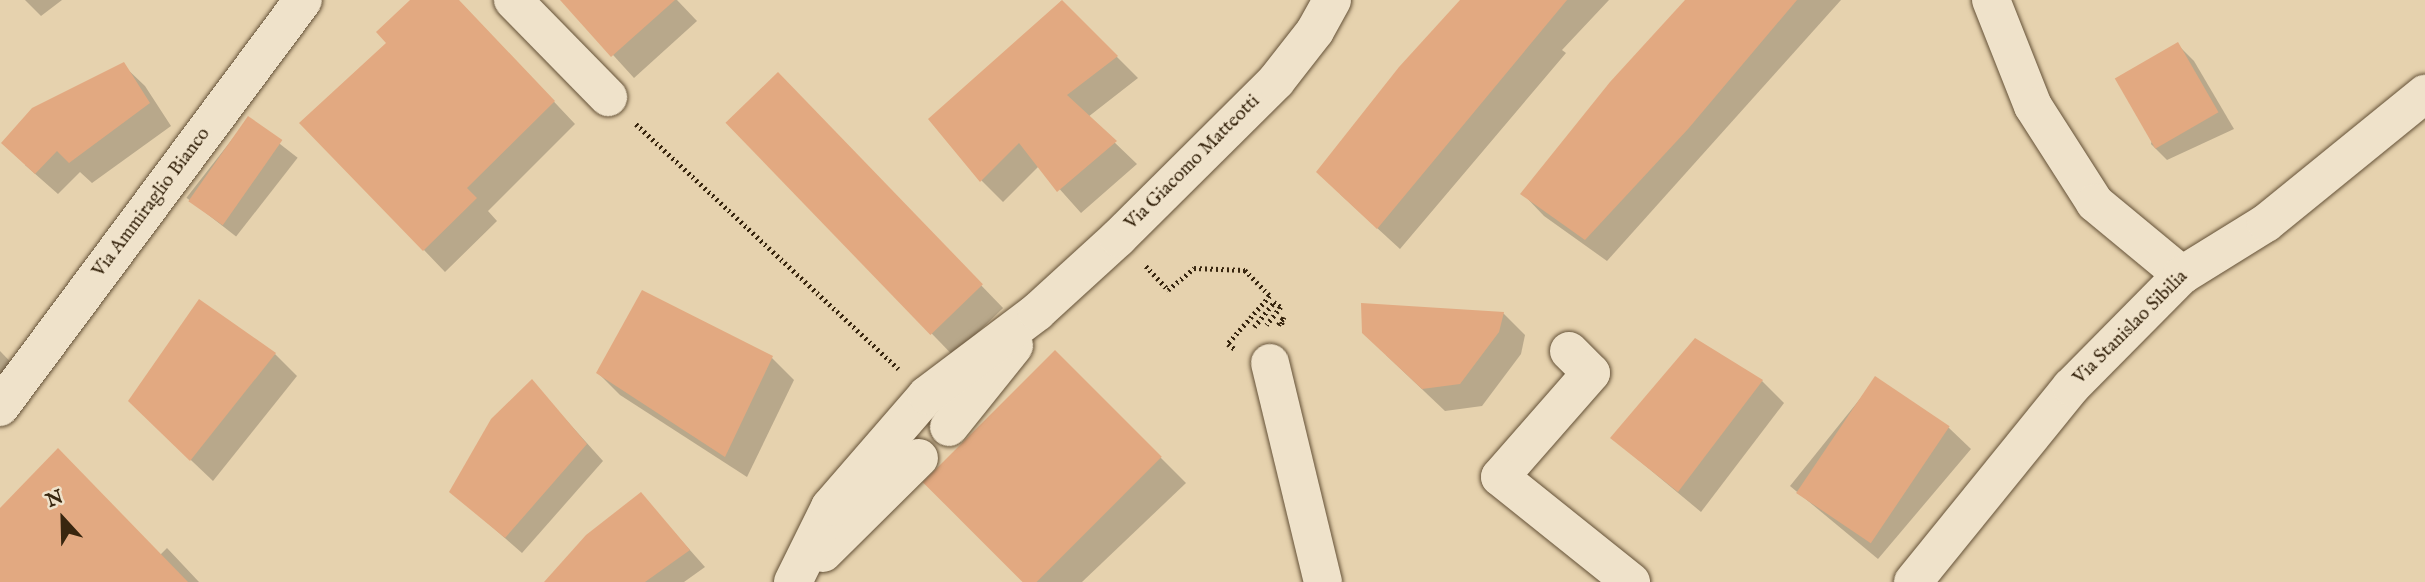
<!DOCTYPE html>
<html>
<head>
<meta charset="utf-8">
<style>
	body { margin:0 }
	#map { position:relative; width:2425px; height:582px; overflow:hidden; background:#e6d2ae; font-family:"IM FELL English",serif }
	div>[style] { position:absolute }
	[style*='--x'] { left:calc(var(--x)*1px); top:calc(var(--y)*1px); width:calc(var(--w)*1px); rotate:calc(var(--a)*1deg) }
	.shadow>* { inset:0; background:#0003; transform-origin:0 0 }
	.building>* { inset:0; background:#e2a981; transform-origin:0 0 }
	.path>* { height:4.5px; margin-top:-2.25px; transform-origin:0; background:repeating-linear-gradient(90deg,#38260f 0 2px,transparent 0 5.5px) }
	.roads { filter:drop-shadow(0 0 2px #645137) drop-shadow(0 0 2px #645137) }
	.minor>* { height:38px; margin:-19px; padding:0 19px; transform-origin:19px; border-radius:19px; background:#efe2ca }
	span { translate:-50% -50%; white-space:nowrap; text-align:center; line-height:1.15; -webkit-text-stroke:6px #efe2ca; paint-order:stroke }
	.street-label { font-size:19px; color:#38260f }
	.north { position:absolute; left:28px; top:484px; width:70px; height:70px; -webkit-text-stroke:5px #efe2ca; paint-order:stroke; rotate:338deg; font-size:19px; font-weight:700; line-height:28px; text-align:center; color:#38260f }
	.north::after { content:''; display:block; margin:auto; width:24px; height:32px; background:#38260f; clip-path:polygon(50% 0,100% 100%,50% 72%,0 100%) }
</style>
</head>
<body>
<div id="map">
	<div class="shadow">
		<div style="clip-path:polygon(25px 0,62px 0,41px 16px)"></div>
		<div style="clip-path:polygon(413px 0,458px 0,575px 124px,488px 211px,497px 221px,445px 272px,424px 250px)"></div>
		<div style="clip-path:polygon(563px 0,677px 0,697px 21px,634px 78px)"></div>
		<div style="clip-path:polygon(1461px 0,1609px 0,1562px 50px,1566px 53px,1400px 249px,1340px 194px)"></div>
		<div style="clip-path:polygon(1686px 0,1841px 0,1607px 261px,1544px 216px,1523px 194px)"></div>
		<div style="clip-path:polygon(1061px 1px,1138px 78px,1088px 117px,1137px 164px,1081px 213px,1039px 166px,1003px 202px,981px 180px)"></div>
		<div style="clip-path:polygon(2177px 44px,2194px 61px,2234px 129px,2167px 160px,2151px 144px)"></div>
		<div style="clip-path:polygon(123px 65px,145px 86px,171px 126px,92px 183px,80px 172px,58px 194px,25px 165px)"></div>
		<div style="left:778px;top:75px;width:324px;height:69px;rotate:46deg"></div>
		<div style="left:248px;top:119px;width:63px;height:100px;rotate:38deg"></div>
		<div style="clip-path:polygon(643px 292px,772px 358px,794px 380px,747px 477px,620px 395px,598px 373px)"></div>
		<div style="clip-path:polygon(1503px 313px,1525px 335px,1521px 354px,1482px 406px,1445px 411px,1386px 355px)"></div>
		<div style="clip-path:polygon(1696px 341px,1762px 381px,1784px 403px,1701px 512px,1612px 438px)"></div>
		<div style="clip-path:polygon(0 351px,24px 376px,0 401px)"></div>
		<div style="clip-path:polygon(1055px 352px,1186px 483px,1082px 582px,1027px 582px,954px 511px)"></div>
		<div style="clip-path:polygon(275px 354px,297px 376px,213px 481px,152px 423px)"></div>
		<div style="clip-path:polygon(1876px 379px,1949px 428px,1971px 449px,1878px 559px,1790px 486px)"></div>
		<div style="clip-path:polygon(532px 382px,603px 461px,522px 553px,451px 491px)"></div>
		<div style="clip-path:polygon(641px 495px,705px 567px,684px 582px,546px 582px)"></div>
		<div style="clip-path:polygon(0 509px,160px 555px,167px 548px,199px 582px,0 582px)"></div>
	</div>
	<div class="building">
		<div style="clip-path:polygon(410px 0,459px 0,555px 101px,467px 188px,477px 198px,423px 251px,299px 123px,386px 43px,376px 32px)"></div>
		<div style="clip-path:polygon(560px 0,675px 0,611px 57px)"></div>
		<div style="clip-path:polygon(1062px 0,1118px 56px,1067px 95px,1117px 141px,1057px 192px,1019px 143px,980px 182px,928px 119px)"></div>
		<div style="clip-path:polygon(1460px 0,1567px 0,1377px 229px,1316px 172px,1399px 67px)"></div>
		<div style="clip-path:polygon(1685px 0,1797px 0,1688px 129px,1585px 240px,1520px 194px,1610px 82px)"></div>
		<div style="left:2178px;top:42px;width:81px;height:73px;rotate:60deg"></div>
		<div style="clip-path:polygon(124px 62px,150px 103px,69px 163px,57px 151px,35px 174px,1px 143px,32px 108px)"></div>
		<div style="left:778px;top:72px;width:295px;height:73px;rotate:46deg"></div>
		<div style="left:248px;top:116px;width:42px;height:104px;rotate:35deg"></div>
		<div style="clip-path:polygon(642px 290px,773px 356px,725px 457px,596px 373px)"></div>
		<div style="clip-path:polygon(199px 299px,276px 353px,190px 461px,128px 401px)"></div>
		<div style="clip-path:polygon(1361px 303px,1504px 312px,1499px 332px,1460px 384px,1422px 389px,1362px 333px)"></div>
		<div style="clip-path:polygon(1695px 338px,1763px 380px,1678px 492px,1610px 438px)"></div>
		<div style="left:1055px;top:350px;width:151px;height:187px;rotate:45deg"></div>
		<div style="left:1875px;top:376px;width:90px;height:141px;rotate:34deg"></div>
		<div style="clip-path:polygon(532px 379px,587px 444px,505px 538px,449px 492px,491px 419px)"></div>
		<div style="clip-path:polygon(58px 448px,188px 582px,0 582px,0 508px)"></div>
		<div style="clip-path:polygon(641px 492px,690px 550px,645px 582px,544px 582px,586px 535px)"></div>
	</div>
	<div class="path">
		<div style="--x:636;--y:124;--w:359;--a:43"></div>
		<div style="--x:1146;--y:266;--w:33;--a:47"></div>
		<div style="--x:1168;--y:290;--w:34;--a:-40"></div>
		<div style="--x:1194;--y:268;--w:51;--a:2.2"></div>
		<div style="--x:1245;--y:270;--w:36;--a:46"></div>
		<div style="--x:1270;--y:296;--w:64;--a:131.2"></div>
		<div style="--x:1228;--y:344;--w:9;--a:36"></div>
		<div style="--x:1278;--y:325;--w:10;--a:-53"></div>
		<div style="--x:1284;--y:317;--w:10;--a:107"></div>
		<div style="--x:1254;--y:327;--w:32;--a:-51"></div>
		<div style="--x:1274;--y:302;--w:9;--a:36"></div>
		<div style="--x:1281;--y:307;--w:23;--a:128"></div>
	</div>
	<div class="roads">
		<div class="minor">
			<div style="--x:513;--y:0;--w:136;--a:45.6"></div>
			<div style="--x:1991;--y:0;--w:114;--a:68.4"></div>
			<div style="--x:2033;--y:106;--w:115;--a:57.4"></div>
			<div style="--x:2095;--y:203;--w:113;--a:39.6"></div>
			<div style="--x:1569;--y:351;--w:31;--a:45"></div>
			<div style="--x:1591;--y:373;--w:138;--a:131.2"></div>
			<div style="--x:1500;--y:477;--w:168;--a:38.7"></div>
			<div style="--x:1270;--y:363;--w:225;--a:76.4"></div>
			<div style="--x:0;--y:407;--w:507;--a:-53.33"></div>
			<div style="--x:949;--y:427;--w:104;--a:-51.3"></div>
			<div style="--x:823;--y:553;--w:135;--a:-44.7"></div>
			<div style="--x:793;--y:582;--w:84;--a:-63.7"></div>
			<div style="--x:830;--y:507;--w:148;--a:-49.1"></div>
			<div style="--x:927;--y:395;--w:138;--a:-37"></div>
			<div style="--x:1037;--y:312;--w:110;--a:-42.4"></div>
			<div style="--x:1118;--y:238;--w:223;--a:-44.8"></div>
			<div style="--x:1276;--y:81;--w:63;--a:-52"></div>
			<div style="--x:1315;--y:31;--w:35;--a:-61"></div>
			<div style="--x:1913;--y:582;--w:251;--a:-51"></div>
			<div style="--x:2071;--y:387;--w:158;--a:-45.3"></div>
			<div style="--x:2182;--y:275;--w:99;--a:-31.8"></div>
			<div style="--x:2266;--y:223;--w:205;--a:-39.1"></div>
		</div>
	</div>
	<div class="street-label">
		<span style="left:1193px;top:163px;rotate:-45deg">Via Giacomo Matteotti</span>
		<span style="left:152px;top:203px;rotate:-53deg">Via Ammiraglio Bianco</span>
		<span style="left:2131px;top:328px;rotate:-45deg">Via Stanislao Sibilia</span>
	</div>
	<div class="north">N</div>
</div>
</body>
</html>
